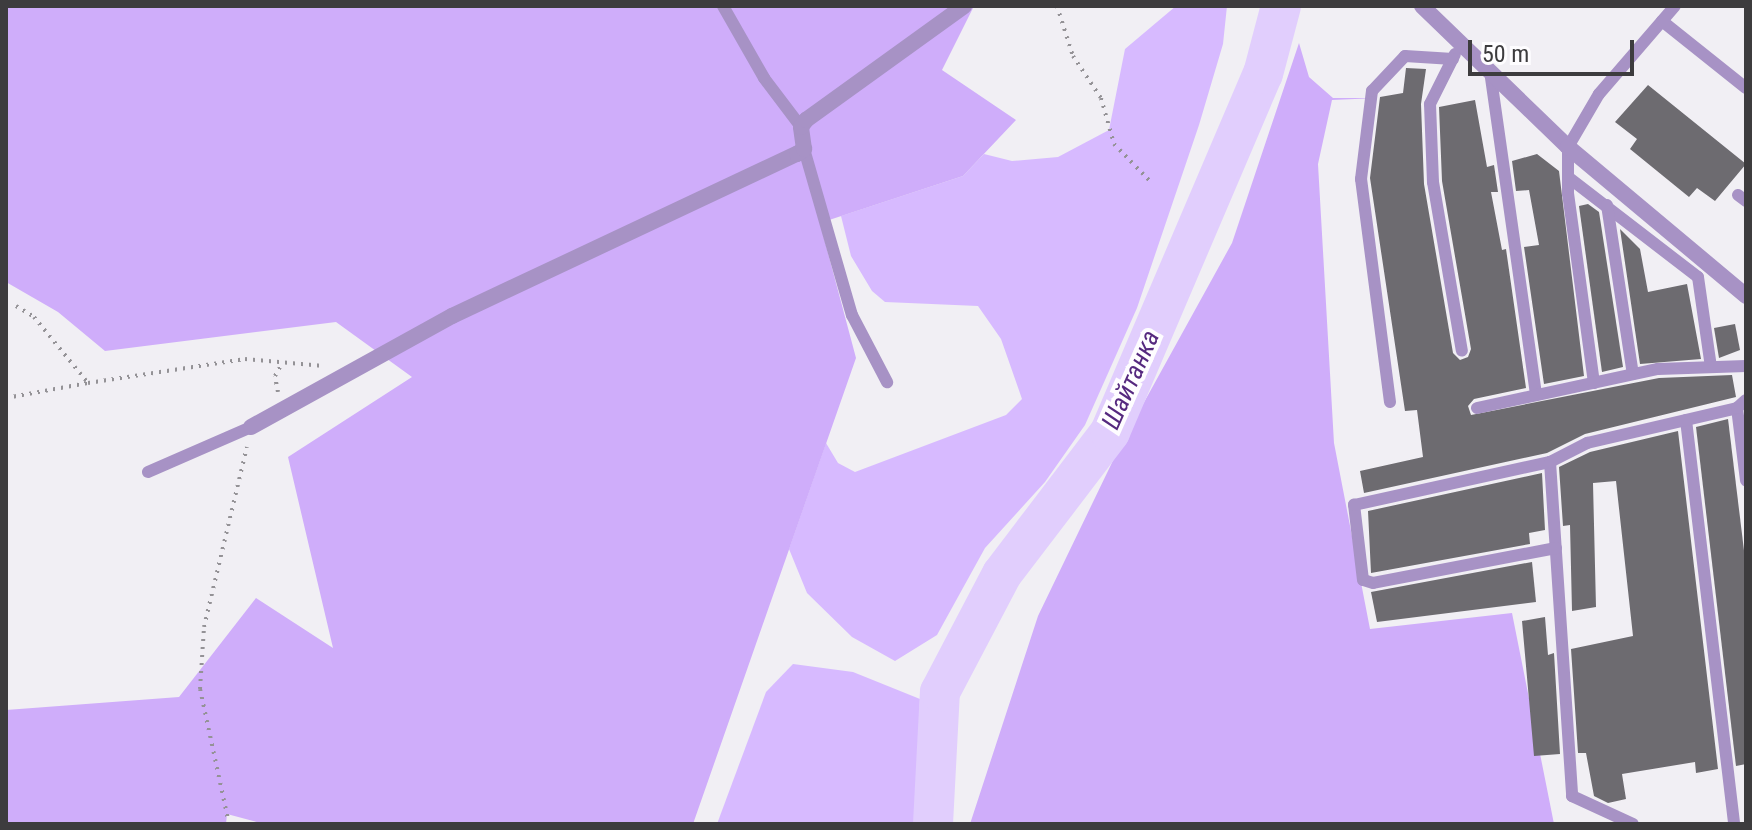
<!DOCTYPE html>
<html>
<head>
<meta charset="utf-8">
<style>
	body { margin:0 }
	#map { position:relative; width:1752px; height:830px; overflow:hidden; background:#f1eff4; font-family:"Roboto Condensed",sans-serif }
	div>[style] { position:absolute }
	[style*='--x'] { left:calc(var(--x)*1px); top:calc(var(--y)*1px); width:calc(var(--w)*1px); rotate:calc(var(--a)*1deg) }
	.green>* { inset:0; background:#d7baff }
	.forest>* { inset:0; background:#cfadfa }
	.river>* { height:40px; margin:-20px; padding:0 20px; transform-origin:20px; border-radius:20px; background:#e1cefd }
	.building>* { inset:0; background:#6d6b70 }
	.path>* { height:4px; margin-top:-2px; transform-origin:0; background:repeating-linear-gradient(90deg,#949296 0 2px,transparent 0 8px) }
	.lane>* { height:12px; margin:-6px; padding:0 6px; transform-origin:6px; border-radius:6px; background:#a792c5 }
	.street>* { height:16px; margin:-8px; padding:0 8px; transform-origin:8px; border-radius:8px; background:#a792c5 }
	span { translate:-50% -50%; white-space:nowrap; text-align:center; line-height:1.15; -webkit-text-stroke:8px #fefdff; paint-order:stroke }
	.water-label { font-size:26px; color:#55287f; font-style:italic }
	.frame { position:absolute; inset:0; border:8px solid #3d3c3e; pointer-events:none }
	.scale { position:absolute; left:1468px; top:40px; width:166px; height:36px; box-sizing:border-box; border:4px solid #3d3c3e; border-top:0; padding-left:10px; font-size:24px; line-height:28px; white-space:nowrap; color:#3d3c3e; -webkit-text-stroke:6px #fefdff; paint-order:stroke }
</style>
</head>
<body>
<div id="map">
	<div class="green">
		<div style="clip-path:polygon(1176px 6px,1227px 6px,1223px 44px,1199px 125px,1137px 308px,1085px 425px,1045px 482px,985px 548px,937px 635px,895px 661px,852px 637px,807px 593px,789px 549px,826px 443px,838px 463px,855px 472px,1006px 415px,1022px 399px,1001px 339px,978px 306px,885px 302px,872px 291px,851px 256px,841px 216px,963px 176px,984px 154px,1012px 161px,1058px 157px,1109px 130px,1125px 49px)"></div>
		<div style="clip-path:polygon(793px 664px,853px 672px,920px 699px,915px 824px,717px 824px,766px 692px)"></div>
	</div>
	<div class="forest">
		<div style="clip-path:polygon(6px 6px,974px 6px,942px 70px,1016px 120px,963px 176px,820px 223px,856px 358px,693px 824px,264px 824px,227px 814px,226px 824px,6px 824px,6px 710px,179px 697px,256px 598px,333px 648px,288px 457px,412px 377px,336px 322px,105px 351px,58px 312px,6px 282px)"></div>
		<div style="clip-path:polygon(1299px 43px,1309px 77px,1333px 98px,1378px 98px,1332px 100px,1318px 164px,1334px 443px,1370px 629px,1512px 613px,1554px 824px,970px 824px,1038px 616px,1121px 444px,1232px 243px)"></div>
	</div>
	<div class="river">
		<div style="--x:933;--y:824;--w:132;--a:-87"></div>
		<div style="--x:940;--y:692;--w:133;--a:-62.3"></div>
		<div style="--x:1002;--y:574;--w:178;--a:-52.7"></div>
		<div style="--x:1110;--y:432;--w:389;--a:-66.9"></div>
		<div style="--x:1263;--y:74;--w:70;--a:-75.2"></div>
	</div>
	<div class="building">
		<div style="clip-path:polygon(1406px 68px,1426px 69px,1421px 104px,1424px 184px,1453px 353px,1460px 360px,1468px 357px,1471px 349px,1442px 181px,1439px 107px,1475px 100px,1487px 167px,1494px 165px,1498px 192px,1491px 192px,1502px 250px,1506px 249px,1526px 388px,1474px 399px,1468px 406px,1471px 415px,1659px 378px,1732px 375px,1736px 397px,1585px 434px,1547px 453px,1364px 493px,1360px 471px,1423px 457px,1417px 410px,1405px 411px,1370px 178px,1380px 97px,1403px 93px)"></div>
		<div style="clip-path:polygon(1648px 85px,1746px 164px,1715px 201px,1697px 188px,1689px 197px,1630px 149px,1637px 139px,1615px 122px)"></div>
		<div style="clip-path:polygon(1537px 154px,1559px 171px,1584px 376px,1544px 384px,1524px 247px,1539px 245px,1529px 190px,1516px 191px,1512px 161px)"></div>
		<div style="clip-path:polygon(1588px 204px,1599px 212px,1623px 367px,1602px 372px,1579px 206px)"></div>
		<div style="clip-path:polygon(1620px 229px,1640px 249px,1648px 292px,1687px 284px,1701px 359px,1640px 364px)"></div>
		<div style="clip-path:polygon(1735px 324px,1740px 350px,1719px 358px,1714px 328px)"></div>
		<div style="clip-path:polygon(1728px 419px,1746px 567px,1746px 764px,1736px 766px,1696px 427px)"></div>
		<div style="clip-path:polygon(1678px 431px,1718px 769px,1696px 773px,1695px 762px,1622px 774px,1626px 799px,1608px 803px,1594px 796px,1586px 753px,1578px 753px,1571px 649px,1633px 636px,1616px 481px,1593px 483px,1596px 607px,1572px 611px,1570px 525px,1563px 526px,1559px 467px,1590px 452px)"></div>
		<div style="clip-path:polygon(1542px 473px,1545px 530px,1529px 533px,1530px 544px,1371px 573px,1368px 511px)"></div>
		<div style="clip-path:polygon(1532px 562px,1536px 602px,1377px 622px,1371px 592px)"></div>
		<div style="clip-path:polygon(1545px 617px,1548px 655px,1554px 653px,1560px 754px,1534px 756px,1522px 621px)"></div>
	</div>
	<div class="path">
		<div style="--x:1057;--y:6;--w:52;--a:72.3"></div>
		<div style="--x:1073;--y:56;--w:50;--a:56.3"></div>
		<div style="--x:1101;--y:98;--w:48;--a:74.2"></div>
		<div style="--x:1114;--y:144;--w:52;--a:45.8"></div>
		<div style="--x:16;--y:306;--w:21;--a:31"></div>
		<div style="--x:34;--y:317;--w:85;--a:50.7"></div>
		<div style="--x:88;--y:383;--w:159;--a:-8.7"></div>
		<div style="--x:245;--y:359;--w:79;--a:5.1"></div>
		<div style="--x:278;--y:392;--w:16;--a:-101"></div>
		<div style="--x:275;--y:376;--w:13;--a:-61"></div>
		<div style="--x:6;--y:398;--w:83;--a:-10.4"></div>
		<div style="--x:229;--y:824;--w:138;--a:-102.1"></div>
		<div style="--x:200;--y:689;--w:62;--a:-86.3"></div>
		<div style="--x:204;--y:627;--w:185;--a:-76.6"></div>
	</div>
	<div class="lane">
		<div style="--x:723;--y:6;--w:83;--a:60.3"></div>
		<div style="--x:764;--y:78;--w:61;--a:52.9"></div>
		<div style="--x:1662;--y:21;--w:107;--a:38.6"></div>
		<div style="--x:1455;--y:54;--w:56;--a:116.6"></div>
		<div style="--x:1430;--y:104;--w:78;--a:87.8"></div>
		<div style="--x:1433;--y:182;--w:171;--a:80.3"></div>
		<div style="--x:1491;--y:78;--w:320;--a:81.9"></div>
		<div style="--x:804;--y:149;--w:173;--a:73.9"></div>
		<div style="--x:852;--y:315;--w:76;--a:62.4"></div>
		<div style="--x:1568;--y:177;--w:164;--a:37.6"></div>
		<div style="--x:1698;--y:277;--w:91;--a:81.8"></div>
		<div style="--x:1738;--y:195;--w:10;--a:37"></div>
		<div style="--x:1607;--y:205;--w:171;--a:81.3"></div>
		<div style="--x:1594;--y:383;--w:191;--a:-97.8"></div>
		<div style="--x:1568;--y:194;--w:47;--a:-90"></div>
		<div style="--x:1568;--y:147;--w:61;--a:-59.7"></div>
		<div style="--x:1599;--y:94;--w:116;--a:-49.2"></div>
		<div style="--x:1390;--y:402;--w:225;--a:-97.4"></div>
		<div style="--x:1361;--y:179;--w:89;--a:-82.9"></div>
		<div style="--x:1372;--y:91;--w:48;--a:-46.7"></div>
		<div style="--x:1405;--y:56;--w:48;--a:3.6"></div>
		<div style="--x:1477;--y:408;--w:185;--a:-12.2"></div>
		<div style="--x:1658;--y:369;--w:88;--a:-2"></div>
		<div style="--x:1737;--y:408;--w:73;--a:82.9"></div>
		<div style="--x:1686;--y:420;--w:407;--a:83.2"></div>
		<div style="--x:1550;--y:462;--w:335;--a:86.2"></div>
		<div style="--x:1572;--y:796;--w:67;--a:24.7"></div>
		<div style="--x:148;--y:472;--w:112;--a:-23.6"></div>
		<div style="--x:1556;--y:548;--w:186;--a:169.2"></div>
		<div style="--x:1373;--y:583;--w:10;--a:-163"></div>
		<div style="--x:1363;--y:580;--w:76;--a:-96.8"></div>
		<div style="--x:1354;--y:505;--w:201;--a:-12.4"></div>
		<div style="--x:1550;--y:462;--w:42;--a:-27.2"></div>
		<div style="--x:1587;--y:443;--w:154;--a:-13.1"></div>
		<div style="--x:1737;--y:408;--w:12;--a:-42"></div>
	</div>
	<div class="street">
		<div style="--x:1422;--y:6;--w:203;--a:44"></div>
		<div style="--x:1568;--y:147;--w:232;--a:39.9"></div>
		<div style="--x:251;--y:427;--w:230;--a:-28.9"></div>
		<div style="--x:452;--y:316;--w:381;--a:-25.2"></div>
		<div style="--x:797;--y:154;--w:9;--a:-36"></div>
		<div style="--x:804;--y:149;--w:22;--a:-98"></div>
		<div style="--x:801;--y:127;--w:9;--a:-54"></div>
		<div style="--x:806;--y:120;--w:195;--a:-35.8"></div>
	</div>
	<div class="water-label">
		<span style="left:1131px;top:380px;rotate:-66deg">Шайтанка</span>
	</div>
	<div class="frame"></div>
	<div class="scale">50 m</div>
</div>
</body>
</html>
